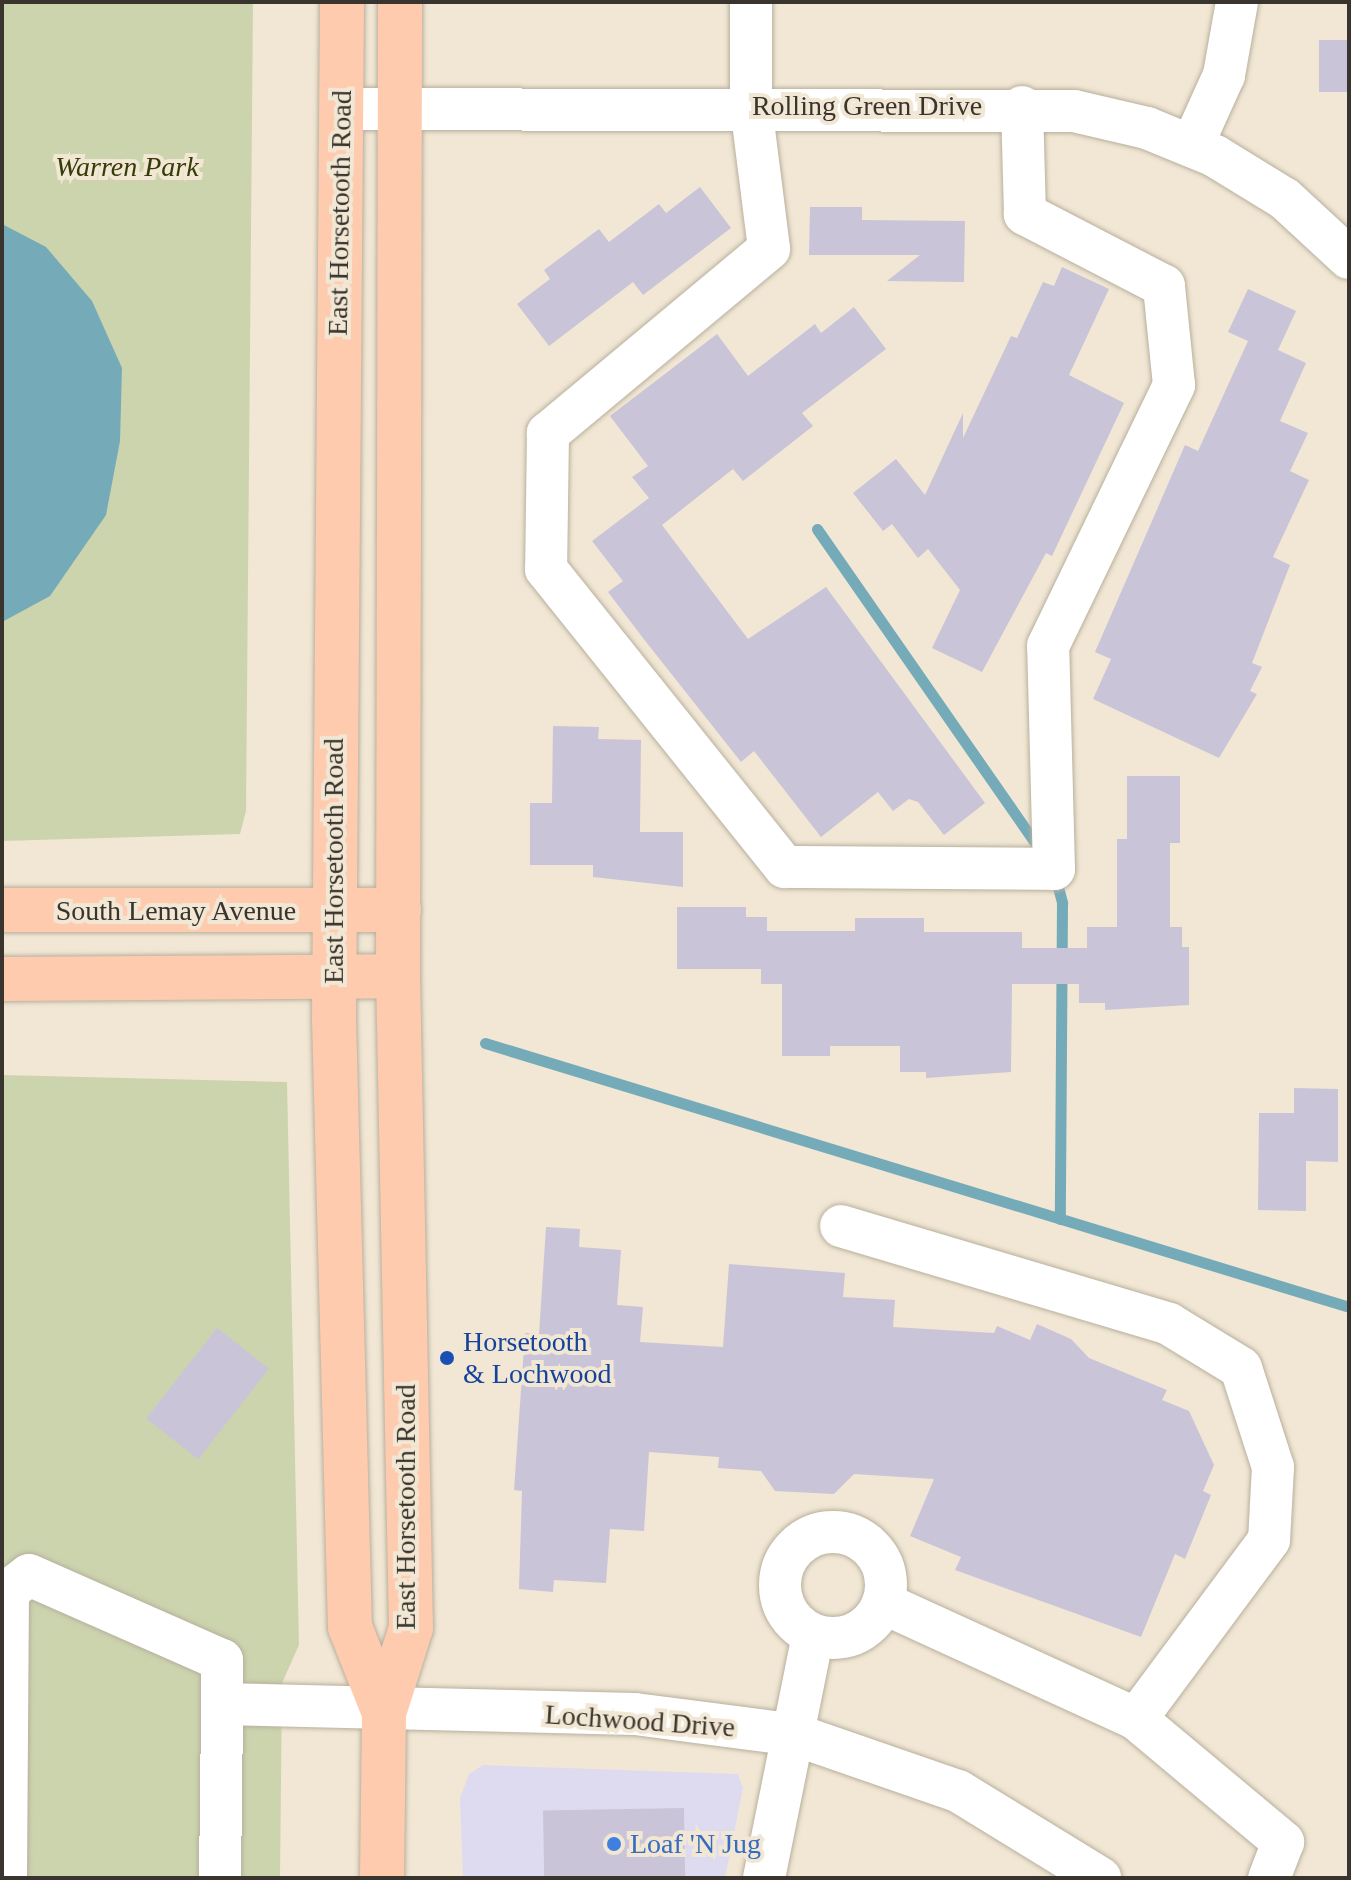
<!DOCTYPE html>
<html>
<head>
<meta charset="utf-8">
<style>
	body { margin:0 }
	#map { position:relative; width:1351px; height:1880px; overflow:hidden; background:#f1e7d4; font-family:Georgia,serif }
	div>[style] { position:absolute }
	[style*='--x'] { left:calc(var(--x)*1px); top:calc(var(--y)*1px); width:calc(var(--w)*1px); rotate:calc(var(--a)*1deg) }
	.commercial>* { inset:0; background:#dedbf1 }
	.green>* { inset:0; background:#ccd4ae }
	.water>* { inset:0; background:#75aab9 }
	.stream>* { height:11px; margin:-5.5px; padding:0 5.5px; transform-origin:5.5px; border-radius:5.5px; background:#75aab9 }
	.building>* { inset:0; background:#c9c4d8; transform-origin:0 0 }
	.roads { filter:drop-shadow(0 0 2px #b8af9d) drop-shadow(0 0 2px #b8af9d) }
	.minor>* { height:42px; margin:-21px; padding:0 21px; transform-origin:21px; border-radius:21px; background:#fff }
	.minor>.ring { margin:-21px; padding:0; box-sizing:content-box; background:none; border:42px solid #fff; border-radius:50% }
	.major>* { height:44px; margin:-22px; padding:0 22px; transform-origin:22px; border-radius:22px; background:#fecbaf }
	.dots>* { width:22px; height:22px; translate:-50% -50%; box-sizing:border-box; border:4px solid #f1e7d4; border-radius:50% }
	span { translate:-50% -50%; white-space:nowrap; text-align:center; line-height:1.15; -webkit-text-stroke:8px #f1e7d4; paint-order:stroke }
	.street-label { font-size:28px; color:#39352e }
	.park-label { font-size:28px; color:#363c07; font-style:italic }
	.transit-label { font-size:28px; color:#164399 }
	.left { translate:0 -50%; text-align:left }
	.shop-label { font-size:28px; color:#366cbe }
	.frame { position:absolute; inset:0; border:4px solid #39352e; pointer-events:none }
</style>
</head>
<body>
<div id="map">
	<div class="commercial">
		<div style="clip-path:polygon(483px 1765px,738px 1774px,743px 1788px,725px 1878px,463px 1878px,460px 1798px,469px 1774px)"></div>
	</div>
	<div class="green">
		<div style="clip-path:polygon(2px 2px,253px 2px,246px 811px,240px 834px,2px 841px)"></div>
		<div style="clip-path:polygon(2px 1075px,287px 1082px,299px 1645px,282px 1683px,280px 1878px,2px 1878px)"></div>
	</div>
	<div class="water">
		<div style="clip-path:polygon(2px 224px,46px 247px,92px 301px,122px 368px,120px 441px,106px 515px,50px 596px,2px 622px)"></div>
	</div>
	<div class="stream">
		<div style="--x:817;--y:529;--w:392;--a:55.2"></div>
		<div style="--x:1055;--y:876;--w:28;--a:75"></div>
		<div style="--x:1062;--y:903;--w:316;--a:90.4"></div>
		<div style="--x:485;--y:1043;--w:903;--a:16.99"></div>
	</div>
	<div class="building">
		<div style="left:1349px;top:40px;width:52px;height:30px;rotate:90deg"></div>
		<div style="clip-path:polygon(700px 187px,731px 228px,643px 295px,633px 282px,549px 346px,517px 304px,550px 279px,544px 270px,599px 229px,609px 242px,659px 204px,666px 213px)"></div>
		<div style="clip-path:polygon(810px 207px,862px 207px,862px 220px,965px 221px,964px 282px,887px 281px,920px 255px,809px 255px)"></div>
		<div style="clip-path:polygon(1062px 267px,1109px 289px,1069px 375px,1124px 403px,1052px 556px,1046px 553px,982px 672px,932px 648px,960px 590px,928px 549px,918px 558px,892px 524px,883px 531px,853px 493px,896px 459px,925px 495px,963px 413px,963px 438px,1011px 336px,1017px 338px,1043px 282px,1054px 286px)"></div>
		<div style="clip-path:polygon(1248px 289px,1296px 311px,1278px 350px,1306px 363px,1280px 421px,1308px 433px,1290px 471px,1309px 480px,1273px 557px,1290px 565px,1252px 663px,1262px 667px,1250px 691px,1257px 694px,1219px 758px,1093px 699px,1111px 659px,1095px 652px,1185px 445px,1198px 451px,1248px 341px,1228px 332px)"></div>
		<div style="clip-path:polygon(854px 307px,886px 349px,802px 413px,813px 426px,743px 481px,733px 469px,662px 525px,748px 639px,826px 587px,985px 803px,944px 835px,918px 802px,909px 799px,893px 811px,878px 792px,821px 837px,754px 751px,741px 762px,643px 638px,608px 592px,623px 581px,592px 541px,649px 498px,632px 477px,648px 466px,610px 416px,717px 334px,748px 376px,815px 324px,821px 333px)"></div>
		<div style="clip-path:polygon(553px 726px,599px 727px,598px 739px,641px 740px,640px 832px,683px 832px,683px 887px,593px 877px,593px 865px,530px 865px,530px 803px,552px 803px)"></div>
		<div style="clip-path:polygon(1127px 776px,1180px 776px,1180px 843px,1170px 843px,1170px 927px,1182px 927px,1182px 947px,1189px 947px,1189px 1005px,1105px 1010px,1105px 1003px,1079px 1003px,1079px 984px,1012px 984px,1011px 1072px,926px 1078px,926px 1072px,900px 1072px,900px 1046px,830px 1046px,830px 1056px,782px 1056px,782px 984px,761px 984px,761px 969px,677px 969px,677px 907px,746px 907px,746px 917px,767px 917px,767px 931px,855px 931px,855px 918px,924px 918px,924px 932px,1022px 932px,1022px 948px,1087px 948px,1087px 927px,1117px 927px,1117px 839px,1127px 839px)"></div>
		<div style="clip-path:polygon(1294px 1088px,1338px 1089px,1338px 1162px,1306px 1161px,1306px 1211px,1258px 1210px,1259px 1113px,1294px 1113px)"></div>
		<div style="clip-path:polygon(546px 1227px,580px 1229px,579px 1247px,621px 1250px,617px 1305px,643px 1307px,640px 1342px,723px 1347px,729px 1264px,845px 1273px,843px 1297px,895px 1300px,893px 1327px,994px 1333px,997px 1326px,1030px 1340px,1037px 1324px,1071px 1339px,1089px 1358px,1167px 1390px,1162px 1400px,1189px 1411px,1214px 1465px,1203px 1491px,1211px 1495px,1185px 1559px,1175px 1554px,1141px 1637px,955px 1570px,961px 1557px,910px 1536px,934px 1479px,854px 1474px,834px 1494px,775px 1491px,761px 1471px,718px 1468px,719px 1457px,649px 1452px,644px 1531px,610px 1529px,606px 1583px,554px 1580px,553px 1592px,519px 1589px,522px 1491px,514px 1490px,525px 1333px,539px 1334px)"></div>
		<div style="left:217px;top:1328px;width:66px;height:115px;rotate:38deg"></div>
		<div style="left:684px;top:1808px;width:70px;height:141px;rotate:89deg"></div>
	</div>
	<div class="roads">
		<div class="minor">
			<div style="--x:751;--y:2;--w:104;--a:90"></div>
			<div style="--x:751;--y:106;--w:144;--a:82.8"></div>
			<div style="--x:769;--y:249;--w:288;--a:140.2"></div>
			<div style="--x:548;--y:433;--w:136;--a:90.8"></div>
			<div style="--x:546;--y:569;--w:382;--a:51.3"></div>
			<div style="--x:785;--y:867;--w:269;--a:0.4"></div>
			<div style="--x:1054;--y:869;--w:223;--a:-91.5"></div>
			<div style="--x:1048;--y:646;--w:290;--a:-64.2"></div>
			<div style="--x:1174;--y:385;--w:100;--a:-95.8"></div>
			<div style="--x:1164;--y:286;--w:157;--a:-152.6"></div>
			<div style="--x:1025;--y:214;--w:107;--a:-91.6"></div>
			<div style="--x:341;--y:109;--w:733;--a:0.16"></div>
			<div style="--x:1074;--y:111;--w:75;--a:13.1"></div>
			<div style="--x:1147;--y:128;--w:74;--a:22.4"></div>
			<div style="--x:1215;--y:156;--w:82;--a:31.6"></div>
			<div style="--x:1285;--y:199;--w:87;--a:42.7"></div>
			<div style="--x:1192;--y:146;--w:78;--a:-65.7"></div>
			<div style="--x:1224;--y:75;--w:74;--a:-79.9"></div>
			<div style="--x:841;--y:1226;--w:342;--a:16.6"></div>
			<div style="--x:1169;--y:1324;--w:84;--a:31.4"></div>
			<div style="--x:1241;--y:1368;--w:104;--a:72.1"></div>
			<div style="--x:1273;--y:1467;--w:73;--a:93.1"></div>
			<div style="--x:1269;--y:1540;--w:223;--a:126.6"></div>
			<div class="ring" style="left:780px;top:1532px;width:64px;height:64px"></div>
			<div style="--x:883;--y:1603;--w:278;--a:24.6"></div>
			<div style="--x:1136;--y:1719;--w:192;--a:39.9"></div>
			<div style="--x:1283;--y:1842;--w:39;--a:111"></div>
			<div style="--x:6;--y:1878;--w:287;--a:-89.6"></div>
			<div style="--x:8;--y:1591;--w:26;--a:-37"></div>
			<div style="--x:29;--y:1575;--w:211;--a:23.8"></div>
			<div style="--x:222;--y:1660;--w:44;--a:90"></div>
			<div style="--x:220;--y:1878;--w:174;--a:-89.3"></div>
			<div style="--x:222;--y:1704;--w:413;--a:1.4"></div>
			<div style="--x:635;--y:1714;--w:162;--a:7.4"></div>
			<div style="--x:796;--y:1735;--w:171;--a:19.1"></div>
			<div style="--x:958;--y:1791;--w:167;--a:31.5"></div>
			<div style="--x:764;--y:1878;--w:248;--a:-78.6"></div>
		</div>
		<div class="major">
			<div style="--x:342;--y:2;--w:1016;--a:90.45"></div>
			<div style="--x:334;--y:1018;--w:609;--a:88.5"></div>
			<div style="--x:350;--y:1627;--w:92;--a:68.4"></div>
			<div style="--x:2;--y:910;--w:397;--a:0"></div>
			<div style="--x:2;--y:979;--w:396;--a:-0.4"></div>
			<div style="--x:382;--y:1878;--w:165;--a:-89.3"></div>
			<div style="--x:384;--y:1713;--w:89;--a:-72.4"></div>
			<div style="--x:411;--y:1628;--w:652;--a:-91.14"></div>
			<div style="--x:398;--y:976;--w:974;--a:-89.88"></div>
		</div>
	</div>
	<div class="dots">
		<div style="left:447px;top:1358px;background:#1a4fb4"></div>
		<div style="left:614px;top:1844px;background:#3f7fe0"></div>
	</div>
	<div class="street-label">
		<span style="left:867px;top:106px">Rolling Green Drive</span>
		<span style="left:340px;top:213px;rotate:-89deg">East Horsetooth Road</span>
		<span style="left:334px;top:861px;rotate:-90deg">East Horsetooth Road</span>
		<span style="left:176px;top:911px">South Lemay Avenue</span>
		<span style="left:406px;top:1507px;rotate:-90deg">East Horsetooth Road</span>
		<span style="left:640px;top:1721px;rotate:4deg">Lochwood Drive</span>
	</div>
	<div class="park-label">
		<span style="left:127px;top:167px">Warren Park</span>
	</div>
	<div class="transit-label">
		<span class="left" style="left:463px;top:1358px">Horsetooth<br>&amp; Lochwood</span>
	</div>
	<div class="shop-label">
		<span class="left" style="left:630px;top:1844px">Loaf 'N Jug</span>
	</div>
	<div class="frame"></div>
</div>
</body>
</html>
